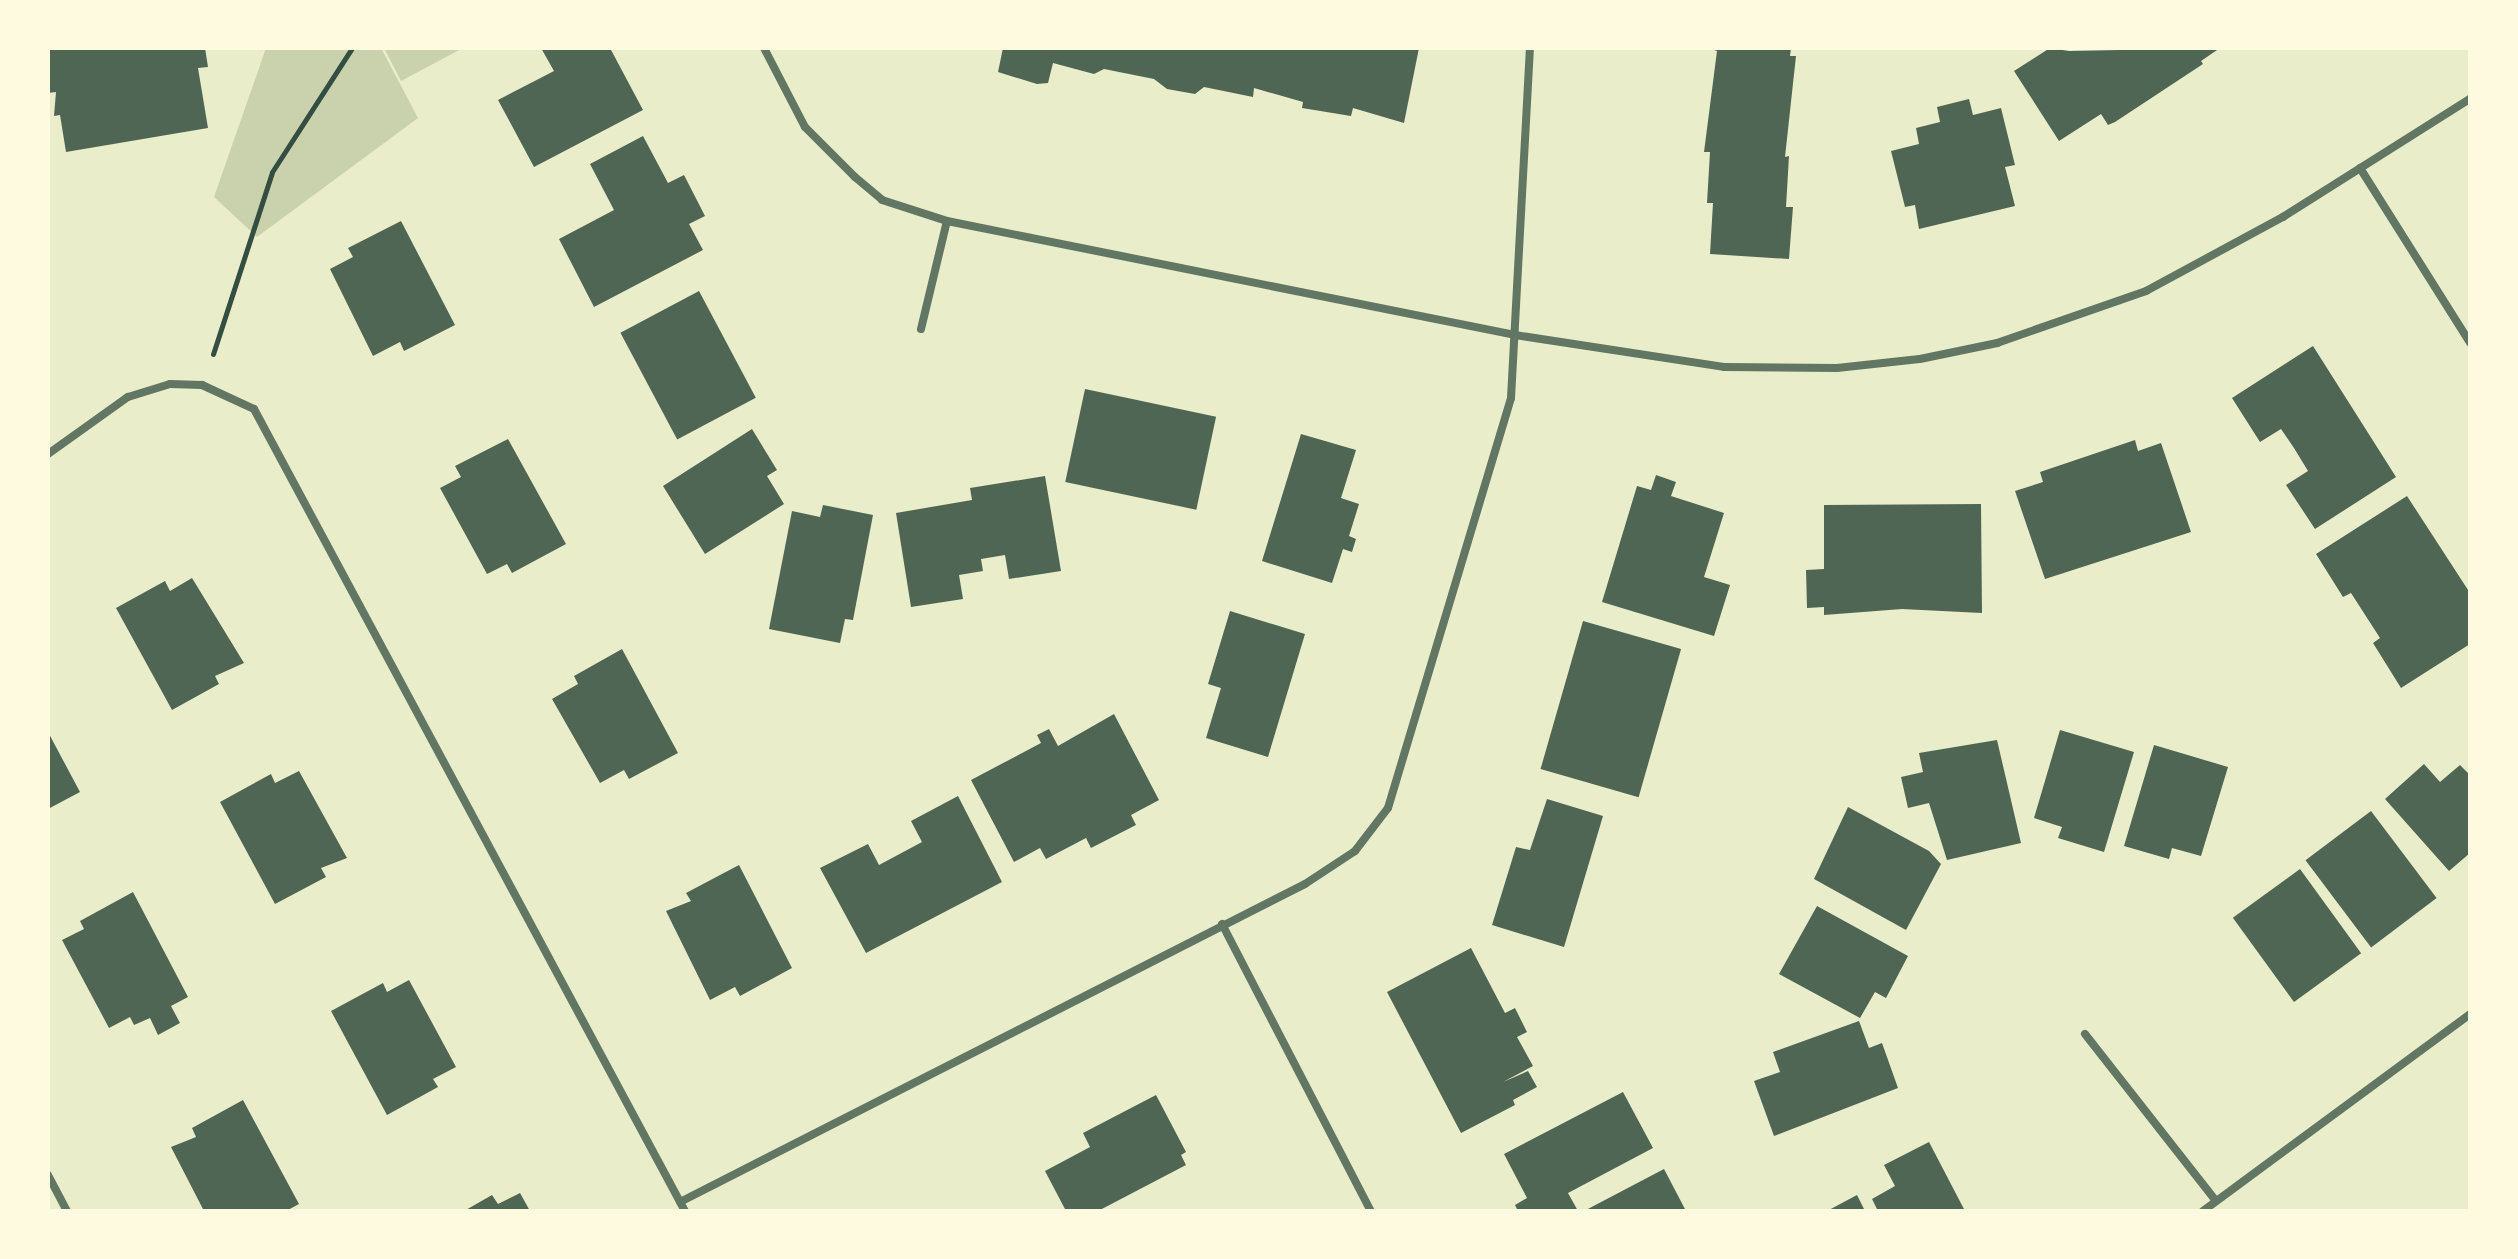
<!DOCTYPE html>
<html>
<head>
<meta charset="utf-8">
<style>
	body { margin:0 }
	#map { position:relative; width:2518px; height:1259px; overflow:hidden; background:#e9edc9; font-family:Lato,sans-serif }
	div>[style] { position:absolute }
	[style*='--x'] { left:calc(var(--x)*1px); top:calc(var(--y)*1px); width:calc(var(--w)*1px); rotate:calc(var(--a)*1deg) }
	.green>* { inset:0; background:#cad2ad }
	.building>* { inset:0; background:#4f6655; transform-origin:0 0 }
	.path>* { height:5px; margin:-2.5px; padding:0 2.5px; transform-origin:2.5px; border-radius:2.5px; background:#344e41 }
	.minor>* { height:8px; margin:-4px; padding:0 4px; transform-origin:4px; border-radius:4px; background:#617663 }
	span { translate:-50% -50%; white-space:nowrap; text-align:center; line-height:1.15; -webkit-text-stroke:7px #fefae0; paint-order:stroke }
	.frame { position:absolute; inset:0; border:50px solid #fefae0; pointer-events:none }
</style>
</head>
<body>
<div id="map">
	<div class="green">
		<div style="clip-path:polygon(266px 48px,381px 48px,418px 118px,257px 237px,214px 197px)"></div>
		<div style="clip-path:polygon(384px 48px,463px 48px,401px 81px)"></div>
	</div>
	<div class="building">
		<div style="clip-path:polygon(48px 48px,205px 48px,208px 67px,198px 68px,208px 128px,66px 152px,60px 115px,54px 116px,56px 92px,48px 93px)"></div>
		<div style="clip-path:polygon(541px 48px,610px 48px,643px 110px,534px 167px,498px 100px,554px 71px)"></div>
		<div style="clip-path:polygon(1003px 48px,1419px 48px,1404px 123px,1353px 108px,1351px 116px,1302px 108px,1303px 102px,1254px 88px,1253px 97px,1204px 87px,1195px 94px,1167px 89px,1154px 79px,1104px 69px,1094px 74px,1053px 63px,1048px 83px,1037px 84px,998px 72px)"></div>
		<div style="clip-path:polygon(1709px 48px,1791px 48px,1790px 56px,1796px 56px,1785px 157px,1789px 156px,1786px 207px,1793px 207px,1789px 259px,1710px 254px,1713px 203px,1707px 203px,1710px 152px,1704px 152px,1717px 51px)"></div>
		<div style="clip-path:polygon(2050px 48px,2069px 51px,2220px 48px,2201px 61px,2203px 64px,2115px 122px,2108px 125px,2101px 114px,2059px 141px,2014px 71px)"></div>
		<div style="clip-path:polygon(1969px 99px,1973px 115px,2001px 108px,2015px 165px,2005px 167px,2015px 206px,1919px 229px,1915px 205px,1905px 207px,1891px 151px,1919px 144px,1916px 128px,1940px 122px,1937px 107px)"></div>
		<div style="clip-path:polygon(643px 136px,668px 183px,684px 175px,705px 216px,689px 224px,703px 250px,594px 307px,559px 239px,614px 210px,590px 164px)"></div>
		<div style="clip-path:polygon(401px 221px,455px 325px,404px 351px,400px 342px,373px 356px,330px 269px,353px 257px,348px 248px)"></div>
		<div style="left:699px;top:291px;width:121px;height:89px;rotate:62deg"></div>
		<div style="clip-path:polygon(2313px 346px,2396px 477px,2315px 529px,2286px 485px,2308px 471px,2294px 448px,2281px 429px,2260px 442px,2232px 398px)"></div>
		<div style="left:1085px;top:389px;width:134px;height:95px;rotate:12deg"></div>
		<div style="clip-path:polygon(752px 429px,777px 470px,767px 476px,784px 504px,705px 554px,663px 486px)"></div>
		<div style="clip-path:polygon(1301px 434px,1356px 450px,1341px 498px,1359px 504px,1349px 536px,1356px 539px,1352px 552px,1343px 549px,1332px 583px,1262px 561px)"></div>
		<div style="clip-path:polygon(508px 439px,566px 544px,512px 573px,507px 564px,487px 574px,440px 488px,461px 477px,455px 466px)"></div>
		<div style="clip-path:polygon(2135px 440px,2138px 451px,2161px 443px,2191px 532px,2045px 579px,2015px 491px,2043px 482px,2040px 472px)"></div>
		<div style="clip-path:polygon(1656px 475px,1676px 482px,1671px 496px,1724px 513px,1704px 577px,1730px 585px,1714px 636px,1602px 602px,1637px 486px,1651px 490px)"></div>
		<div style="clip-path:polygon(1045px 476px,1061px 571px,1009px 579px,1005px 555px,981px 559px,983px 571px,959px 575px,963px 599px,911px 607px,896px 513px,972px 500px,970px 488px)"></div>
		<div style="clip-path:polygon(2407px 496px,2470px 593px,2470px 644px,2401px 688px,2373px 643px,2380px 638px,2351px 593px,2343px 597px,2316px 554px)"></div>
		<div style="clip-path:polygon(1981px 504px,1982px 613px,1902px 609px,1824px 615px,1824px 607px,1807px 608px,1806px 570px,1824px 569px,1824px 505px)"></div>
		<div style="clip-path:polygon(823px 505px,873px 515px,853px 620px,845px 619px,840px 643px,769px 629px,792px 511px,820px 517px)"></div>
		<div style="clip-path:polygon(192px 578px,244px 663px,215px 676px,219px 684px,172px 710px,116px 608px,165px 581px,170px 591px)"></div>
		<div style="clip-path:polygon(1230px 611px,1305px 634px,1268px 757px,1206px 738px,1221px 688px,1208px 684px)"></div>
		<div style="left:1583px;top:621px;width:102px;height:154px;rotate:16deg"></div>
		<div style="clip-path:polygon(622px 649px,678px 753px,629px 779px,624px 770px,600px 783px,552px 699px,578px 684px,574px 676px)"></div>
		<div style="clip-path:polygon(1114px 714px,1159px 800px,1131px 815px,1136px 825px,1091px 848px,1086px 838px,1046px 859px,1040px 848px,1014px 862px,971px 780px,1041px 743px,1037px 735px,1049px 729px,1058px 746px)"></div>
		<div style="clip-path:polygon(2060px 730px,2134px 752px,2104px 852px,2058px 838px,2062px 827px,2034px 818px)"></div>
		<div style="clip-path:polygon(48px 732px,80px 792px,48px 809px)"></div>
		<div style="clip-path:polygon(1997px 740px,2021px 843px,1947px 860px,1929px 803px,1908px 808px,1901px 777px,1923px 772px,1919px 753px)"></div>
		<div style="clip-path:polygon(2154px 745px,2228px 767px,2201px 856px,2172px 848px,2169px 859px,2124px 846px)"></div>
		<div style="clip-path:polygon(2424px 764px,2440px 782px,2460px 765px,2470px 775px,2470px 853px,2449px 871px,2385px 799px)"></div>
		<div style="clip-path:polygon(299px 771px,347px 858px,321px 868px,326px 877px,275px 904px,220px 802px,271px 774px,275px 783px)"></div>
		<div style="clip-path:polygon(958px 796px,1002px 882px,866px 953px,820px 868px,868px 844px,879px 865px,922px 842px,911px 821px)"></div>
		<div style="clip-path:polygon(1547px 799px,1603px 816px,1564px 947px,1492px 925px,1516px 847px,1530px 850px)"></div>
		<div style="clip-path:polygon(1848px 807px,1929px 851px,1941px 864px,1906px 930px,1814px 879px)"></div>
		<div style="left:2371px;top:811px;width:109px;height:82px;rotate:53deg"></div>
		<div style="clip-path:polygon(739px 865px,792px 968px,740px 996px,735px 987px,710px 1000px,666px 911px,691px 901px,686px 893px)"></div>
		<div style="left:2300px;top:869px;width:104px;height:83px;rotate:54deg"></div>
		<div style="clip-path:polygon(133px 892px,188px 997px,171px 1006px,180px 1023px,158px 1035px,150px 1018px,134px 1025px,130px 1017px,109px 1028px,62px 940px,84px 929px,80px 921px)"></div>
		<div style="clip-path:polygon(1817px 906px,1908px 956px,1886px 998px,1875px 992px,1860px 1018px,1779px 974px)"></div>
		<div style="clip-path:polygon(1471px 948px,1505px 1013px,1515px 1008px,1527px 1032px,1517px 1037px,1533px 1066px,1503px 1082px,1528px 1071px,1537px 1087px,1513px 1100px,1515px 1105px,1461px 1133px,1387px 992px)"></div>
		<div style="clip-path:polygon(409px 980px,456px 1067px,433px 1079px,438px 1087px,387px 1115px,331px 1011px,383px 983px,387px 992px)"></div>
		<div style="clip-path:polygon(1859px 1021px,1869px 1048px,1882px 1043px,1898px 1088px,1774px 1136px,1754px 1081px,1780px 1072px,1773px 1052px)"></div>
		<div style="clip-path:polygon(1623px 1092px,1653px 1148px,1568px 1193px,1578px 1211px,1518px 1211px,1515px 1205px,1527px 1198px,1504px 1154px)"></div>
		<div style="clip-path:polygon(1156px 1095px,1186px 1152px,1181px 1155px,1186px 1165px,1098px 1211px,1066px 1211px,1045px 1171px,1090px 1147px,1083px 1133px)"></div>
		<div style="clip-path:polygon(243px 1100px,299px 1204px,286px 1211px,204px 1211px,171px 1147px,196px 1137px,192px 1128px)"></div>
		<div style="clip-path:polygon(1929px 1142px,1965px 1211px,1878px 1211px,1872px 1199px,1895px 1186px,1884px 1165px)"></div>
		<div style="clip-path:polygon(1664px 1169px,1686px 1211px,1584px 1211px)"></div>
		<div style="clip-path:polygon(520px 1193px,530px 1211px,464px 1211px,492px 1195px,498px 1204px)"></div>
		<div style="clip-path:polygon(1857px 1195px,1865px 1211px,1827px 1211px)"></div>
	</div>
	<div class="path">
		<div style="--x:213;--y:354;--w:191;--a:-72"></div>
		<div style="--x:272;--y:172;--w:148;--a:-57.2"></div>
	</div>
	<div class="minor">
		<div style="--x:764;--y:48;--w:89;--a:62.6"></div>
		<div style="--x:805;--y:127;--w:71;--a:45"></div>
		<div style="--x:855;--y:177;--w:35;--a:40"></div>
		<div style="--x:882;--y:200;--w:68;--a:17.9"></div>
		<div style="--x:947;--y:221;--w:579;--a:11.35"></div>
		<div style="--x:1515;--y:335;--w:211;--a:8.7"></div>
		<div style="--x:1724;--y:367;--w:113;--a:0.5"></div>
		<div style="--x:1837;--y:368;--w:83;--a:-6.2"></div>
		<div style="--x:1920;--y:359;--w:79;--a:-11.7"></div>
		<div style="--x:1997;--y:343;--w:158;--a:-19.2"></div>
		<div style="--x:2146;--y:291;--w:156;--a:-28.4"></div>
		<div style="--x:2283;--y:217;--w:221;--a:-32.3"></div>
		<div style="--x:2360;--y:168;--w:207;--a:57.8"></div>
		<div style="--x:921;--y:329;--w:111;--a:-76.5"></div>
		<div style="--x:48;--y:454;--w:98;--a:-35.5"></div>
		<div style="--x:128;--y:397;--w:44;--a:-17.2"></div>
		<div style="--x:170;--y:384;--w:32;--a:2"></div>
		<div style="--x:202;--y:385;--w:57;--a:24.8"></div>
		<div style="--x:254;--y:409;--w:910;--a:61.75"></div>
		<div style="--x:1222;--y:924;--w:323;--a:62.6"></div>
		<div style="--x:2085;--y:1034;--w:212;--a:51.9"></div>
		<div style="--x:48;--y:1175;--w:41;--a:62.2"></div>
		<div style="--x:680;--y:1202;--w:701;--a:-26.97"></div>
		<div style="--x:1305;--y:884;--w:60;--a:-33.4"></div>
		<div style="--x:1355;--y:851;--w:54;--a:-52.5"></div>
		<div style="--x:1388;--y:808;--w:428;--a:-73.3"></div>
		<div style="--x:1511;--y:398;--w:351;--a:-86.9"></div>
		<div style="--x:2203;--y:1211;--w:332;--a:-36.4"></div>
	</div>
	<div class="frame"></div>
</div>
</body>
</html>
